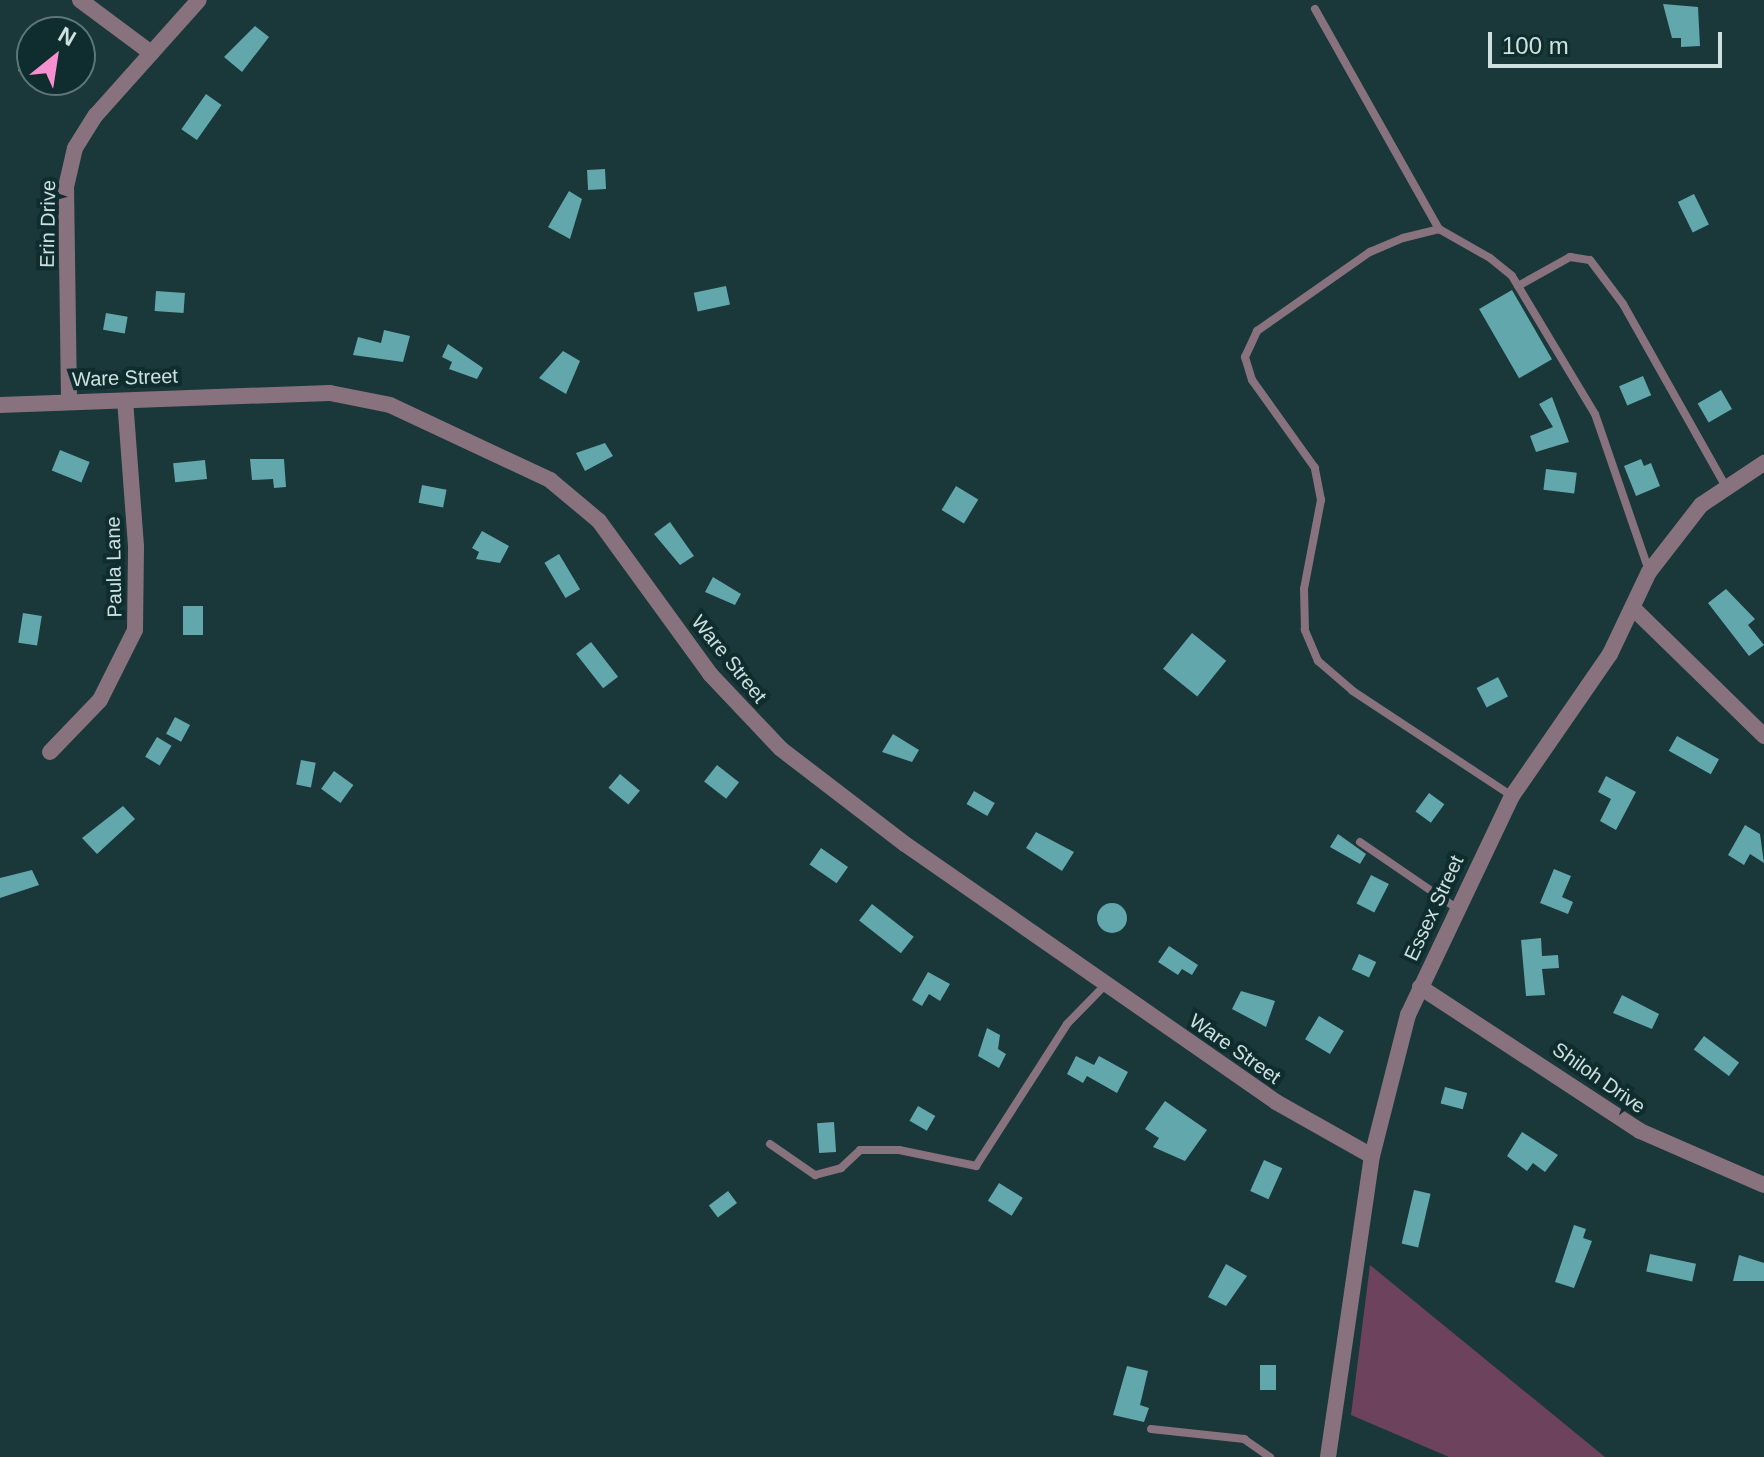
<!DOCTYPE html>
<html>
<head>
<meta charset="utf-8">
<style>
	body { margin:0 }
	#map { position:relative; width:1764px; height:1457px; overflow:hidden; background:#1a3739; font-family:Helvetica,sans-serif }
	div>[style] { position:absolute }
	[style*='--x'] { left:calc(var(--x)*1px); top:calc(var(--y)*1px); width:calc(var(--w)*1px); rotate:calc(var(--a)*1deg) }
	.green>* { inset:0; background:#6c425c }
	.building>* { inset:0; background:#62a7ac; transform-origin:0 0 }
	.round { border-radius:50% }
	.service>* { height:8px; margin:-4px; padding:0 4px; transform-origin:4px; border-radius:4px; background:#87727e }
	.minor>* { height:16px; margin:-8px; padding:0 8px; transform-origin:8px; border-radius:8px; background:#87727e }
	span { translate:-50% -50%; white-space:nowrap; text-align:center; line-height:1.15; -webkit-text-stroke:8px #0f2d2f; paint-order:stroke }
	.street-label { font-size:20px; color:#cfe0e1 }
	.north { position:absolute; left:16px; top:16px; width:80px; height:80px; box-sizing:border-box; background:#0f2d2f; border:2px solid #5c7576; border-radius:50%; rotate:30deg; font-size:22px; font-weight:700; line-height:32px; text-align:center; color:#cfe0e1 }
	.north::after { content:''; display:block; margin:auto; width:28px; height:36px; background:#f690d0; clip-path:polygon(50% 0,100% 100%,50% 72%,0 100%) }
	.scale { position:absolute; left:1488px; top:32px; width:234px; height:36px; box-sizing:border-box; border:4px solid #cfe0e1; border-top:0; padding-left:10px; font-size:24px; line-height:28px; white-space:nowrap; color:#cfe0e1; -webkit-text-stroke:6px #0f2d2f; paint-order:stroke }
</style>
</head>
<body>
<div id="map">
	<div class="green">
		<div style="clip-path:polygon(1370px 1265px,1605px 1457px,1449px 1457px,1351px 1415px)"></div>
	</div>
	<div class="building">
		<div style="clip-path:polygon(1663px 4px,1698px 7px,1700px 46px,1681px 47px,1681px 38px,1672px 38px)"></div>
		<div style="clip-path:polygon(255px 26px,269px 37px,242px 72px,224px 57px)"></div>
		<div style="clip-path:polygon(29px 36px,32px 37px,32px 76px,18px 71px)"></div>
		<div style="left:206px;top:94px;width:19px;height:43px;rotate:35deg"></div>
		<div style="left:605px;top:169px;width:20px;height:18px;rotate:87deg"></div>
		<div style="clip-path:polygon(569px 191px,582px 199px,570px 239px,548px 227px)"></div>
		<div style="left:1694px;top:194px;width:34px;height:18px;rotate:64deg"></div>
		<div style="left:726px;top:286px;width:19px;height:33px;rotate:78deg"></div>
		<div style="left:1512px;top:290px;width:80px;height:38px;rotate:60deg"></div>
		<div style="left:156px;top:291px;width:29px;height:20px;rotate:4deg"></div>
		<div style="left:106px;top:313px;width:22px;height:17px;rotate:10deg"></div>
		<div style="clip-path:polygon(384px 330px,410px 336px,403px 362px,353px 355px,358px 337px,381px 343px)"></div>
		<div style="clip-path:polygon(448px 344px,483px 368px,477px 379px,449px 369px,452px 362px,442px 357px)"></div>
		<div style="clip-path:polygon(563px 351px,580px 361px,566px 394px,539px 378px)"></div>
		<div style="left:1643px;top:376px;width:21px;height:26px;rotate:67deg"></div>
		<div style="left:1721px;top:390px;width:22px;height:27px;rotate:60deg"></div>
		<div style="clip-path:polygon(1552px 397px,1569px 442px,1536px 452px,1530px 436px,1553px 427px,1539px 404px)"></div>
		<div style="clip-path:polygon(605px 443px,613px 456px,585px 471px,576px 453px)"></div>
		<div style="left:60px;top:450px;width:32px;height:22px;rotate:22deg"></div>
		<div style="clip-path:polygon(250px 459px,284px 459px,286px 487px,274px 488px,273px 479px,252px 480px)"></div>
		<div style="clip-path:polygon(1641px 459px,1644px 466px,1651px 463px,1660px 486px,1636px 496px,1624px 466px)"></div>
		<div style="left:205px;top:460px;width:19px;height:32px;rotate:84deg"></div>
		<div style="left:1546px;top:469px;width:31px;height:21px;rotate:7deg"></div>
		<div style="left:422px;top:485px;width:25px;height:18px;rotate:11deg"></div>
		<div style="left:956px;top:486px;width:26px;height:28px;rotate:31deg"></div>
		<div style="clip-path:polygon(670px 522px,694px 556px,680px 565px,654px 534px)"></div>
		<div style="clip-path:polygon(482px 531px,509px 546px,500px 563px,476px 559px,479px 552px,472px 548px)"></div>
		<div style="left:559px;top:554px;width:41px;height:17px;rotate:59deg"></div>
		<div style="clip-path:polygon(713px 577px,741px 594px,735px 605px,705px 592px)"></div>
		<div style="clip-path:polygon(1726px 589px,1755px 619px,1748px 625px,1764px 645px,1749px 656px,1708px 603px)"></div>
		<div style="left:183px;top:606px;width:20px;height:29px"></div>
		<div style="left:23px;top:613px;width:19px;height:30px;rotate:9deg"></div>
		<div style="left:1192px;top:633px;width:44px;height:46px;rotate:39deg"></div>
		<div style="left:591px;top:642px;width:44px;height:19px;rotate:52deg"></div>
		<div style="left:1498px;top:677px;width:22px;height:24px;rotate:63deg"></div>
		<div style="left:175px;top:717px;width:17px;height:19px;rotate:28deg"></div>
		<div style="clip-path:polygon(893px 734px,919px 750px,912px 762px,882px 752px)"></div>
		<div style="left:1677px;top:736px;width:48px;height:17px;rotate:29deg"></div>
		<div style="left:157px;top:737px;width:17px;height:23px;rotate:31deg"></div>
		<div style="left:301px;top:760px;width:15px;height:25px;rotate:11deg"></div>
		<div style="left:717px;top:765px;width:28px;height:21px;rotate:38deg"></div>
		<div style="left:334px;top:771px;width:24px;height:22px;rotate:36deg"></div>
		<div style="left:620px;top:774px;width:26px;height:18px;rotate:40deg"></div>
		<div style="clip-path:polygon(1606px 776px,1636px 792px,1616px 830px,1600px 821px,1611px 799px,1598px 792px)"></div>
		<div style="left:974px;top:791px;width:24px;height:15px;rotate:30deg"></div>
		<div style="left:1429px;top:793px;width:19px;height:23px;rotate:36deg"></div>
		<div style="clip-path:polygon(123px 806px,135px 819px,97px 854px,82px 838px)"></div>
		<div style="clip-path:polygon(1745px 825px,1760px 834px,1764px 863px,1750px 854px,1744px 865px,1728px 855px)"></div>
		<div style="clip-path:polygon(1036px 832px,1074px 852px,1062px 871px,1026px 848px)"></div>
		<div style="clip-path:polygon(1338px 834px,1366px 854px,1360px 864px,1330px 847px)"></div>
		<div style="left:821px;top:848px;width:33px;height:20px;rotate:35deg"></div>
		<div style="clip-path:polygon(1554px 869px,1571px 876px,1562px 897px,1573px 902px,1568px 914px,1540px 903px)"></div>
		<div style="clip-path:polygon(32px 870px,39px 885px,0 898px,0 878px)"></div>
		<div style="left:1371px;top:875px;width:20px;height:32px;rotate:27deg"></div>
		<div class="round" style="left:1097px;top:903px;width:30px;height:30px"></div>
		<div style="left:872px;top:904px;width:53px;height:21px;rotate:38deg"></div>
		<div style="clip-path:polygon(1541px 938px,1542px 956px,1558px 955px,1559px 968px,1542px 969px,1545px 995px,1526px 996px,1521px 940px)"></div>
		<div style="clip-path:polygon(1169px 946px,1198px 965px,1192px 975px,1182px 969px,1178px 975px,1158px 962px)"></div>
		<div style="left:1359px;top:954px;width:19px;height:17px;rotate:25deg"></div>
		<div style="clip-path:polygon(928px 972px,950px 984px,940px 1001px,929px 994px,922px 1006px,912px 1000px)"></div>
		<div style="clip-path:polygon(1241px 991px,1275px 1001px,1266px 1027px,1232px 1009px)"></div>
		<div style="clip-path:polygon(1622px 995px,1659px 1014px,1652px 1029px,1613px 1013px)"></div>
		<div style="left:1319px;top:1016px;width:29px;height:27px;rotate:31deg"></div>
		<div style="clip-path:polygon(987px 1028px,1000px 1035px,998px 1049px,1006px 1054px,999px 1068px,978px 1056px)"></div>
		<div style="left:1704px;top:1036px;width:44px;height:17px;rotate:37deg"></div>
		<div style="clip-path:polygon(1076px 1056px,1094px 1065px,1099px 1056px,1128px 1072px,1117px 1093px,1087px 1076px,1083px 1083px,1067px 1074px)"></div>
		<div style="left:1445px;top:1087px;width:23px;height:17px;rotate:15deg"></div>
		<div style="clip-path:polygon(1165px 1101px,1207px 1130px,1185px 1161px,1153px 1147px,1159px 1138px,1145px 1129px)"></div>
		<div style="left:918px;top:1106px;width:20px;height:17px;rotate:30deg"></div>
		<div style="left:834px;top:1122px;width:30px;height:17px;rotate:86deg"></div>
		<div style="clip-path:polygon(1522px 1132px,1558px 1155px,1545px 1172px,1533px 1163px,1527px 1171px,1507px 1156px)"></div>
		<div style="left:1264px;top:1160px;width:20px;height:34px;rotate:24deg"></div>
		<div style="left:999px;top:1183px;width:28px;height:21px;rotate:32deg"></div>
		<div style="left:1414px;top:1190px;width:17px;height:55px;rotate:13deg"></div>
		<div style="left:728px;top:1191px;width:15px;height:24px;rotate:53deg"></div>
		<div style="clip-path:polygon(1574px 1225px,1586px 1229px,1583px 1238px,1592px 1241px,1574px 1288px,1555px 1282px)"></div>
		<div style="left:1650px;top:1254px;width:47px;height:18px;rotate:12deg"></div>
		<div style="clip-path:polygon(1739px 1255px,1764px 1263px,1764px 1281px,1733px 1281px)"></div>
		<div style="clip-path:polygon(1226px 1264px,1247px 1276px,1226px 1306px,1208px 1297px)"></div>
		<div style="left:1260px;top:1365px;width:16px;height:25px"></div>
		<div style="clip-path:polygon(1127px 1366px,1148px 1371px,1140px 1405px,1149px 1408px,1144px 1422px,1113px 1415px)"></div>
	</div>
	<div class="service">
		<div style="--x:1315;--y:9;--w:253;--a:60.6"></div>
		<div style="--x:1518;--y:286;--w:60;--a:-29.1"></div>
		<div style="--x:1570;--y:257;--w:20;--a:9"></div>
		<div style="--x:1590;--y:260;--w:55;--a:53.1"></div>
		<div style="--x:1623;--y:304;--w:210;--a:60.6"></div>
		<div style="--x:1512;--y:796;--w:191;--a:-146.6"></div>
		<div style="--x:1353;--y:691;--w:46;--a:-139.4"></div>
		<div style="--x:1318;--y:661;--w:34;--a:-113"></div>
		<div style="--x:1305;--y:630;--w:41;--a:-91.4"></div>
		<div style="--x:1304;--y:589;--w:91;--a:-79.2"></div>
		<div style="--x:1321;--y:500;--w:33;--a:-101"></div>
		<div style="--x:1315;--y:468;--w:108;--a:-125.6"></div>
		<div style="--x:1252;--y:380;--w:24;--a:-107"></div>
		<div style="--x:1245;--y:357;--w:29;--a:-65"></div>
		<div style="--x:1257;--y:331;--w:138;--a:-35"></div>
		<div style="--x:1370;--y:252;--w:36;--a:-23"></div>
		<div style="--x:1403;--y:238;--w:37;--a:-14"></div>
		<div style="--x:1439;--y:229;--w:59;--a:29.6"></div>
		<div style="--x:1490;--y:258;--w:28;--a:39"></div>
		<div style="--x:1512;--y:276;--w:161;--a:59"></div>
		<div style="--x:1595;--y:414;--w:166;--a:71"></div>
		<div style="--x:1360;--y:842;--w:115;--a:34.4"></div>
		<div style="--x:770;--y:1144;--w:55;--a:34.6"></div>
		<div style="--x:815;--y:1175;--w:27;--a:-15"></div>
		<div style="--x:841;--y:1168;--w:26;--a:-43"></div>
		<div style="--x:860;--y:1150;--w:39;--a:0"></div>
		<div style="--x:899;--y:1150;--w:79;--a:11.7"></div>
		<div style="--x:976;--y:1166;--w:169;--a:-57.3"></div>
		<div style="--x:1067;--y:1024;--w:56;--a:-45.7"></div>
		<div style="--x:1151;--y:1429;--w:94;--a:6.1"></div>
		<div style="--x:1244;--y:1439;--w:32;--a:35"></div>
	</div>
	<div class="minor">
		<div style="--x:80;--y:0;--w:89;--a:36.7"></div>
		<div style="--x:69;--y:399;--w:212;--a:-90.8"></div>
		<div style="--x:66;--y:187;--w:40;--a:-77"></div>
		<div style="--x:75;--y:148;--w:39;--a:-58"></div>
		<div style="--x:96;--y:115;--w:154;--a:-48.2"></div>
		<div style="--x:0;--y:405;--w:330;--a:-2.1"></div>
		<div style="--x:330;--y:393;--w:61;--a:11.3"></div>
		<div style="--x:390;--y:405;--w:177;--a:25.1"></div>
		<div style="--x:550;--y:480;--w:64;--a:39.9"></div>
		<div style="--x:599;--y:521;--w:189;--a:54"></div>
		<div style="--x:710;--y:674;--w:103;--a:46.6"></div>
		<div style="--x:781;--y:749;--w:156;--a:37.5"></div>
		<div style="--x:905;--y:844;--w:452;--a:34.8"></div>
		<div style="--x:1276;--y:1102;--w:110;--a:29.4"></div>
		<div style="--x:1634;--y:609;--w:182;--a:44.3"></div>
		<div style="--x:50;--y:752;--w:72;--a:-46.1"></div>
		<div style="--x:100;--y:700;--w:78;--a:-63.4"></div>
		<div style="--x:135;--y:630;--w:84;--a:-89.3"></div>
		<div style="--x:136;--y:546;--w:145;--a:-94.3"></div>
		<div style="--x:1420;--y:987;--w:263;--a:33.2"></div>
		<div style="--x:1640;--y:1131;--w:135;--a:23.5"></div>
		<div style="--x:1328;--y:1457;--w:304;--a:-81.7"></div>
		<div style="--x:1372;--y:1156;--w:146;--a:-75.7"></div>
		<div style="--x:1408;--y:1015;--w:242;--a:-64.6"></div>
		<div style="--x:1512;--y:796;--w:173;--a:-55.4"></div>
		<div style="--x:1610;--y:654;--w:91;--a:-64.6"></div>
		<div style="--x:1649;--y:572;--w:85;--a:-52.2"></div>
		<div style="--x:1701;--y:505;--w:76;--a:-33.7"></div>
	</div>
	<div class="street-label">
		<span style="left:48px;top:224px;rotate:-89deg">Erin Drive</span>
		<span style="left:125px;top:378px;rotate:-2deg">Ware Street</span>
		<span style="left:114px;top:567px;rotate:-91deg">Paula Lane</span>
		<span style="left:729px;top:659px;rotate:51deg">Ware Street</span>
		<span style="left:1434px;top:908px;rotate:-65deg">Essex Street</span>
		<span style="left:1235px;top:1049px;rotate:35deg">Ware Street</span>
		<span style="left:1599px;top:1078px;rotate:35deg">Shiloh Drive</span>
	</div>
	<div class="north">N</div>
	<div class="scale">100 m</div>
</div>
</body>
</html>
